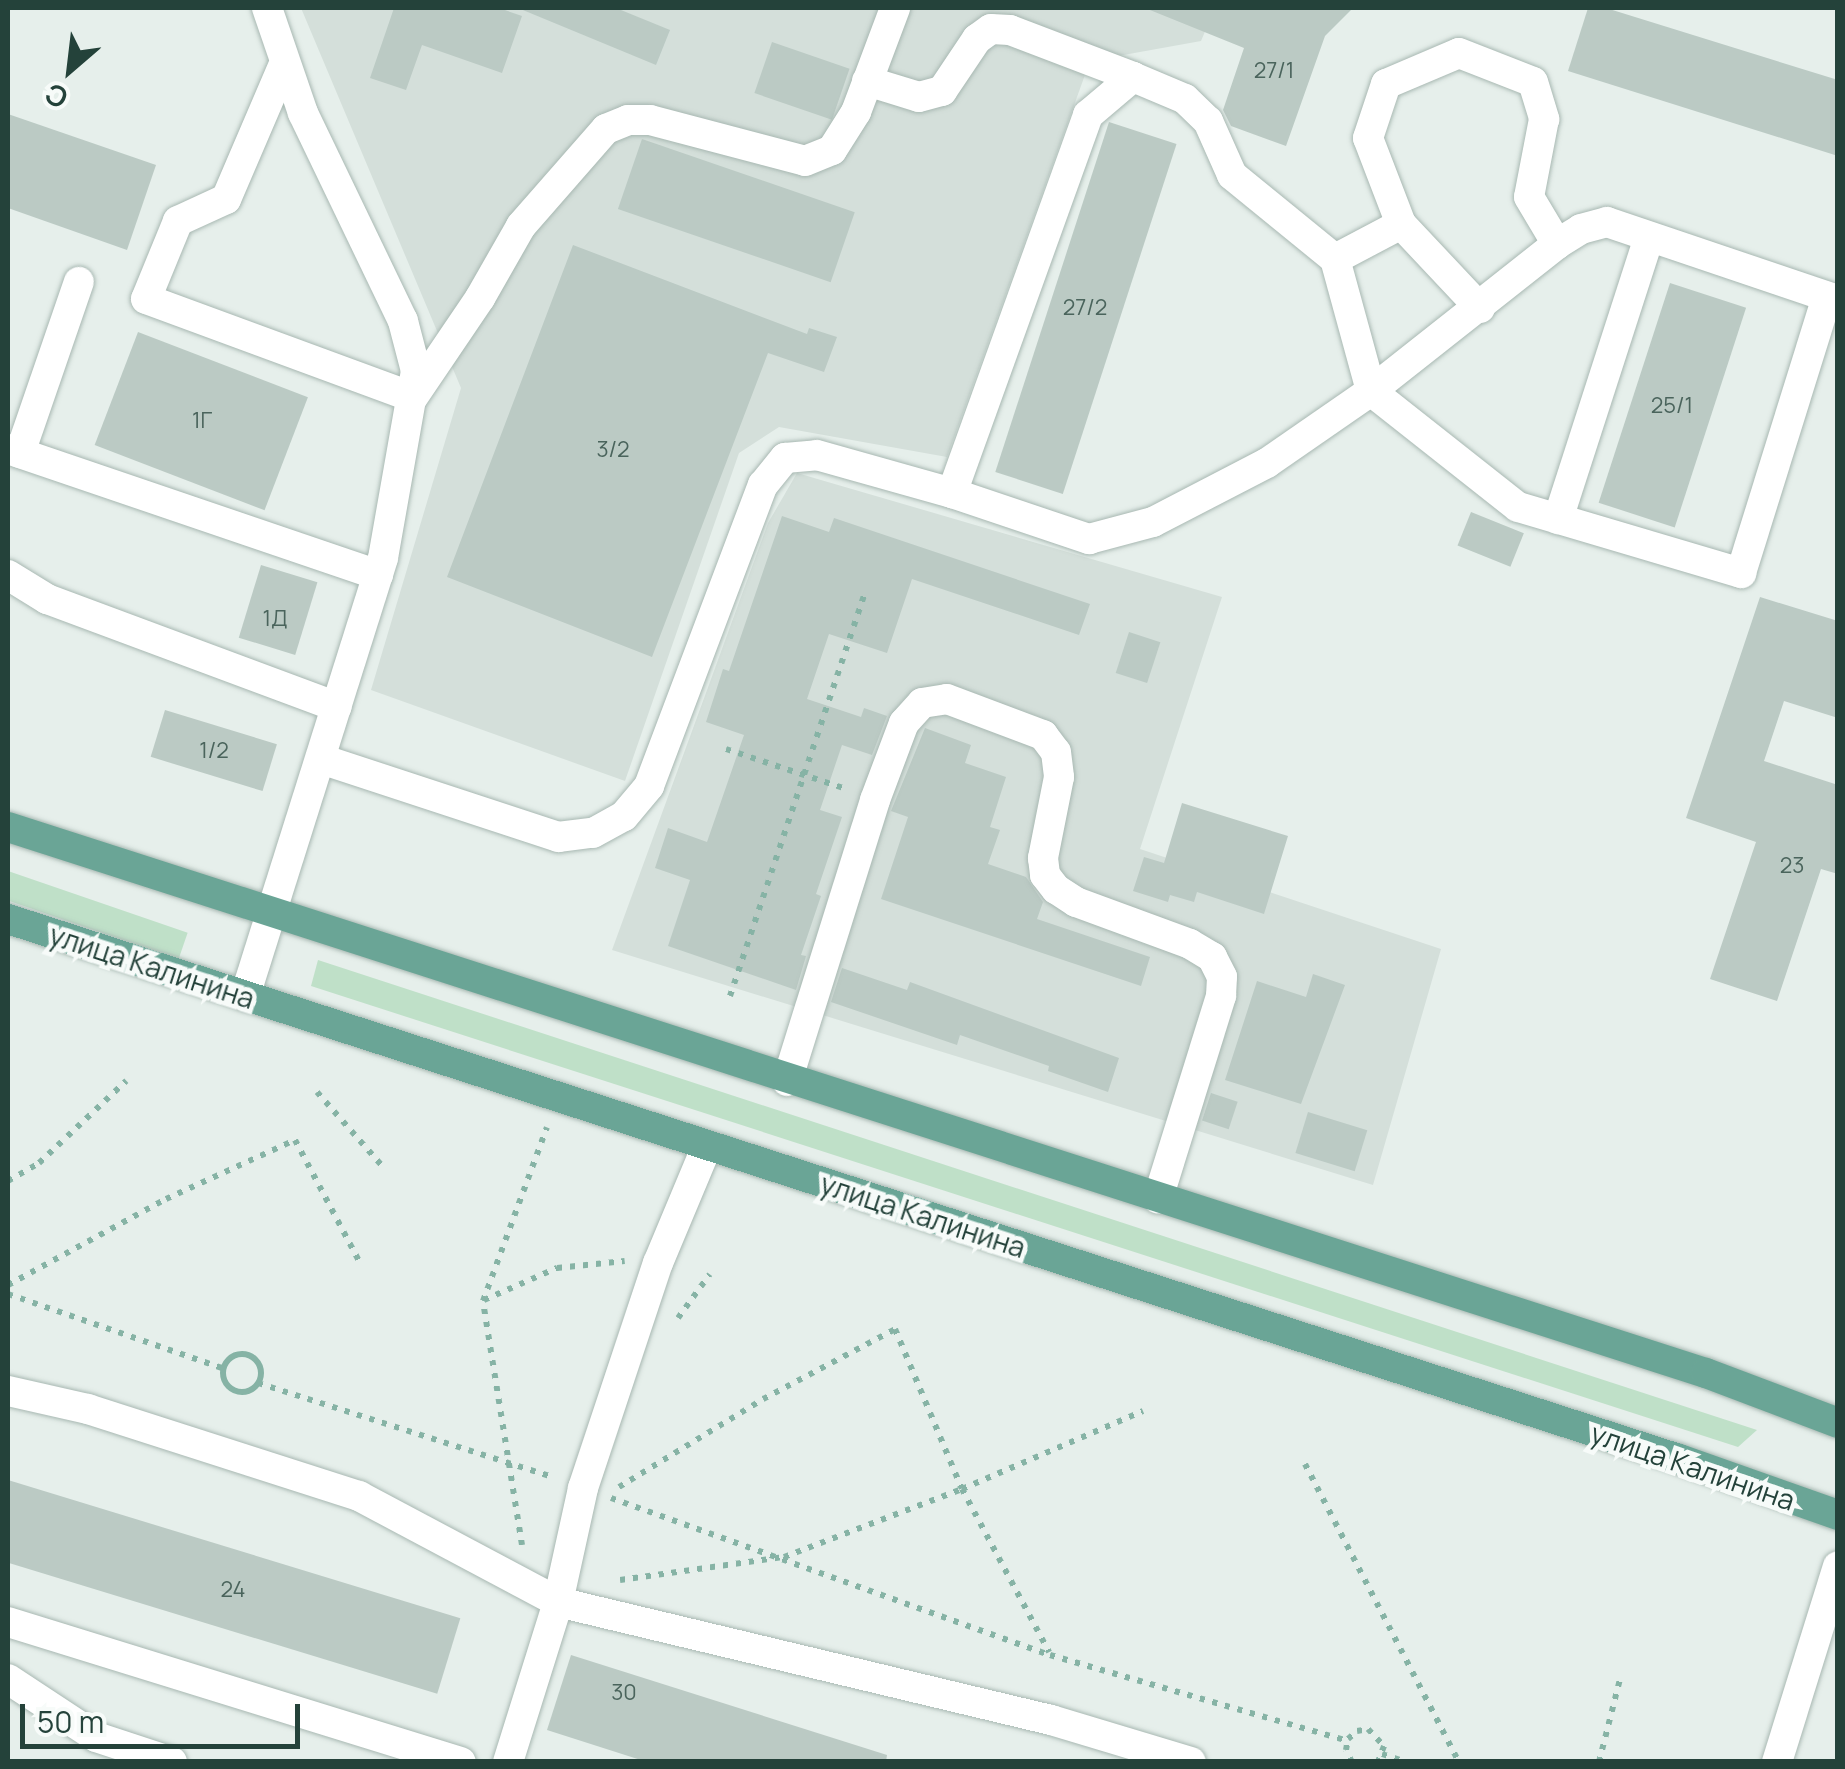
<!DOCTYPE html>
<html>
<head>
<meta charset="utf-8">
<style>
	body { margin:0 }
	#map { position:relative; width:1845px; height:1769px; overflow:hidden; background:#e6efeb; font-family:Manrope,sans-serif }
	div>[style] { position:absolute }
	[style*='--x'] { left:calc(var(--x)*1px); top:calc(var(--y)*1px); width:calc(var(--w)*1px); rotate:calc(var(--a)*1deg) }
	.built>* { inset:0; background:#d4dfda }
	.green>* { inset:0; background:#bfe0c8; transform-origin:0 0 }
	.building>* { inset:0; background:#bbcac4; transform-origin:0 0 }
	.path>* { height:6px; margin-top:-3px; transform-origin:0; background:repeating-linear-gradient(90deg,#86b3a5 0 5px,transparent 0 13px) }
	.path>.ring { margin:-3px; padding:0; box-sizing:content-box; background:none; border:6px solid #86b3a5; border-radius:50% }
	.roads { filter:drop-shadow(0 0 2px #a8b8b2) drop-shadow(0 0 2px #a8b8b2) }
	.minor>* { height:30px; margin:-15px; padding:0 15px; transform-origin:15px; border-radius:15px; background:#fff }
	.major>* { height:30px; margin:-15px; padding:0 15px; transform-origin:15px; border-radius:15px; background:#6aa596 }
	span { translate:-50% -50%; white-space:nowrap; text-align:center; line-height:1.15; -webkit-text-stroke:9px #f7fbf9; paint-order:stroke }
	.number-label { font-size:22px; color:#4a645c }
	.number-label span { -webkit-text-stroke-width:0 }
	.street-label { font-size:28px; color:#24423a }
	.frame { position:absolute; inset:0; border:10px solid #24423a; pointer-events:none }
	.north { position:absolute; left:20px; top:20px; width:100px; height:100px; -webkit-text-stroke:8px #f7fbf9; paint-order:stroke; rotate:208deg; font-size:28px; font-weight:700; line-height:40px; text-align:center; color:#24423a }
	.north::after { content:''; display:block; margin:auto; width:35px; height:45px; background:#24423a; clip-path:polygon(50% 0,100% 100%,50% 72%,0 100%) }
	.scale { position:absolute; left:20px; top:1704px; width:280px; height:45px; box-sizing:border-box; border:5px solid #24423a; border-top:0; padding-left:12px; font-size:30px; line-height:35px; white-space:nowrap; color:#24423a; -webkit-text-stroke:8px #f7fbf9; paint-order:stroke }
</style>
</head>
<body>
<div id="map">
	<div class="built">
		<div style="clip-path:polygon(301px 8px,1215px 8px,1201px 41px,1090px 61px,947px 457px,779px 427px,739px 453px,625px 781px,371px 690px,461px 388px)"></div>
		<div style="clip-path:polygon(797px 473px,1222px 597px,1140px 849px,1441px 949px,1373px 1185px,612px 950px,768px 523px)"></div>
	</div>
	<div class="green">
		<div style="left:8px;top:871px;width:190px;height:28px;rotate:19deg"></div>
		<div style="clip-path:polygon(318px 960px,1757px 1430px,1738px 1447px,311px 986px)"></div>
	</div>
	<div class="building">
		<div style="clip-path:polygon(394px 8px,499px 8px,522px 16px,502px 73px,422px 45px,406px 90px,370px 78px)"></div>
		<div style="clip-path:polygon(518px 8px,616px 8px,670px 30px,656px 65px)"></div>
		<div style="clip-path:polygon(1145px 8px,1353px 8px,1325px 36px,1286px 146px,1231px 126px,1223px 110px,1244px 48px)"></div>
		<div style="clip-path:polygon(1588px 8px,1606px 8px,1838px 80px,1838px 156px,1568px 71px)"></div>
		<div style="left:772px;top:42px;width:82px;height:54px;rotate:19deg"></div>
		<div style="clip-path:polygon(8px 114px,156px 165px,127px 250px,8px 208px)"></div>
		<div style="left:1109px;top:122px;width:71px;height:368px;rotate:18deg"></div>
		<div style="left:642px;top:139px;width:225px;height:74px;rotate:19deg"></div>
		<div style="clip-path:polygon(573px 245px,807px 334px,809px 328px,837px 337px,824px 372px,768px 353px,652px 657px,447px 577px)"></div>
		<div style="left:1670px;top:283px;width:80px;height:231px;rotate:18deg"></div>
		<div style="left:138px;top:332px;width:182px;height:121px;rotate:21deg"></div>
		<div style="left:1471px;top:512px;width:57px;height:36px;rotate:22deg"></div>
		<div style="clip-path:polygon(782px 516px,829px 532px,834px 518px,1090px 604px,1079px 635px,912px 579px,887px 653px,829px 634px,807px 699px,861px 717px,864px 708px,887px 716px,872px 755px,842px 745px,820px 810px,842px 817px,816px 894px,821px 896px,801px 955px,806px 956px,796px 990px,668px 946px,690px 880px,655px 868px,668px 828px,707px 842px,744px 735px,706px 722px,723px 669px,729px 671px)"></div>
		<div style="left:261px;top:565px;width:59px;height:76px;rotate:17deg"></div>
		<div style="clip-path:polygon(1760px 597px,1838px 621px,1838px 718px,1784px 701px,1764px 761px,1838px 785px,1838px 874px,1821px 869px,1777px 1001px,1710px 979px,1756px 842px,1686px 818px)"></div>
		<div style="left:1129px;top:632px;width:33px;height:43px;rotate:18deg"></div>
		<div style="left:165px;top:710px;width:117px;height:49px;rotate:17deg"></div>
		<div style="clip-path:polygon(925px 728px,971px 745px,965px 763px,1006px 777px,990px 827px,1000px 830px,988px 864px,1026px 877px,1043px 902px,1037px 919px,1150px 957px,1141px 986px,881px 899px,908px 817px,891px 811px)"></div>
		<div style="clip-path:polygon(1182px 803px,1288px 836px,1264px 914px,1197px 892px,1194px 902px,1170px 895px,1168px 902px,1133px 891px,1144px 857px,1164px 863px)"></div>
		<div style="clip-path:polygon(842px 968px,907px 990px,910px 982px,1119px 1058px,1108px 1092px,1048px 1071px,1049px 1066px,960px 1035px,957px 1045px,831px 1002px)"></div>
		<div style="clip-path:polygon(1313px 974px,1345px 985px,1301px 1104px,1225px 1080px,1257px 981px,1306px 997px)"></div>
		<div style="left:1211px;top:1093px;width:28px;height:29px;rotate:18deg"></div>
		<div style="left:1308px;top:1112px;width:62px;height:43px;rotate:17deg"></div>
		<div style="left:8px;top:1480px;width:473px;height:79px;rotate:17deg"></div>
		<div style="clip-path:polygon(571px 1655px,887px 1755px,886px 1762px,647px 1762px,547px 1730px)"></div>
	</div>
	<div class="path">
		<div style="--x:726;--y:749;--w:126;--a:18.4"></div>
		<div style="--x:730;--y:996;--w:426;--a:-71.5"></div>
		<div style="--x:317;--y:1092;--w:103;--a:48.6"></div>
		<div style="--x:8;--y:1181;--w:36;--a:-30"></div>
		<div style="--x:39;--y:1163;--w:120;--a:-43.3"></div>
		<div style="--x:8;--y:1285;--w:180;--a:-28.6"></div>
		<div style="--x:166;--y:1199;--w:142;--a:-24.6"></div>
		<div style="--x:295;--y:1140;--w:137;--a:62.1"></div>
		<div style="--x:8;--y:1294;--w:229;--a:19.1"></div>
		<div style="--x:484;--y:1300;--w:80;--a:-23.7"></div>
		<div style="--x:557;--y:1268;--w:68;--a:-5.9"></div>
		<div style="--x:678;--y:1318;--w:54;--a:-54"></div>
		<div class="ring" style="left:223px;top:1354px;width:32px;height:32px"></div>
		<div style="--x:258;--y:1383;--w:309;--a:17.7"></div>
		<div style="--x:1305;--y:1464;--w:335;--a:62.7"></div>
		<div style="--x:619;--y:1487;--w:169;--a:-31.4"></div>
		<div style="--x:763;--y:1399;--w:149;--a:-27.9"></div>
		<div style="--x:895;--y:1329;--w:173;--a:67.3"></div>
		<div style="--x:962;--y:1489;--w:185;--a:61.9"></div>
		<div style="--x:611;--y:1498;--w:466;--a:19.7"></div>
		<div style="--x:1050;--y:1655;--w:310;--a:16.1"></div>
		<div style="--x:522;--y:1545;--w:247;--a:-99.1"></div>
		<div style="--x:483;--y:1301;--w:185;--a:-69.8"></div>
		<div style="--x:620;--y:1580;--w:166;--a:-8"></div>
		<div style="--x:784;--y:1557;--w:191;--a:-20.9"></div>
		<div style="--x:962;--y:1489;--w:197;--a:-23.3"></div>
		<div style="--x:1382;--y:1754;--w:26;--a:18"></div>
		<div style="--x:1352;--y:1762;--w:13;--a:-117"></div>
		<div style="--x:1346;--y:1750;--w:11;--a:-80"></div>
		<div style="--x:1348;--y:1739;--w:12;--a:-42"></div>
		<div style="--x:1357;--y:1731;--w:11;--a:-10"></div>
		<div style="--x:1368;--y:1729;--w:23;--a:47"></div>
		<div style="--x:1384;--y:1746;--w:17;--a:111"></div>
		<div style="--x:1599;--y:1762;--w:86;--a:-75.8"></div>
	</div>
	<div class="roads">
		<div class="minor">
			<div style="--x:284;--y:64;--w:147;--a:113.2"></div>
			<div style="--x:226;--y:199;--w:53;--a:155.4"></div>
			<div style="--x:178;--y:221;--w:84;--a:112.3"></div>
			<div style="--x:146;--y:299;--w:284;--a:20.2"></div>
			<div style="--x:413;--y:397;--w:120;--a:-55.9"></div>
			<div style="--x:480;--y:298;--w:83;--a:-60.3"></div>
			<div style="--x:521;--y:226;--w:129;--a:-48.8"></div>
			<div style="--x:606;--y:129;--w:24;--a:-22"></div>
			<div style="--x:628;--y:120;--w:22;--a:0"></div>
			<div style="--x:650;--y:120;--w:160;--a:14.8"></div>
			<div style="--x:805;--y:161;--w:29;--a:-22"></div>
			<div style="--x:832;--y:150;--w:45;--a:-57.7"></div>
			<div style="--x:856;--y:112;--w:111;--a:-69.4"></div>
			<div style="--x:867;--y:81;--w:54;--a:17.1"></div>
			<div style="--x:919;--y:97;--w:24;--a:-15"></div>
			<div style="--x:942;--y:91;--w:63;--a:-56.1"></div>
			<div style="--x:977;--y:39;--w:17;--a:-36"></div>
			<div style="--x:991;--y:29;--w:19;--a:3"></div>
			<div style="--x:1010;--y:30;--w:132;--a:20.9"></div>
			<div style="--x:1335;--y:259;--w:75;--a:-27.9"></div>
			<div style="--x:1480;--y:308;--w:115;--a:-133.2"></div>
			<div style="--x:1401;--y:224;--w:92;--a:-111"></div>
			<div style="--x:1368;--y:138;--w:57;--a:-71.6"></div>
			<div style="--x:1386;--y:84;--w:79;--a:-23"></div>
			<div style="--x:1459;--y:53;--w:79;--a:21.4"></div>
			<div style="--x:1533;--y:82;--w:39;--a:73"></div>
			<div style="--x:1544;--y:119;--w:79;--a:100.9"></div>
			<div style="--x:1529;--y:197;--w:55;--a:59.2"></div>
			<div style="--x:8;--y:449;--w:391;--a:18.8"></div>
			<div style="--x:20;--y:453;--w:181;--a:-71"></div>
			<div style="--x:952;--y:493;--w:145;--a:18.6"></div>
			<div style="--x:1089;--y:539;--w:66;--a:-14.9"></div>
			<div style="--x:1153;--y:522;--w:128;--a:-27.4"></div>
			<div style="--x:1267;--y:463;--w:126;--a:-34.7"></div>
			<div style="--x:1371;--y:391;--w:237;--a:-38.3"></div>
			<div style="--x:1557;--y:244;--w:28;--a:-32"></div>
			<div style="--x:1581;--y:229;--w:27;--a:-15"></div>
			<div style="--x:1607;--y:222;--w:244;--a:18.7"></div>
			<div style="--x:1558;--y:519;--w:296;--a:-72.1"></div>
			<div style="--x:8;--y:575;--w:46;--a:31.6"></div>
			<div style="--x:47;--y:599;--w:309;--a:20.4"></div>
			<div style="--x:321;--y:759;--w:250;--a:18.2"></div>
			<div style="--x:558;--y:837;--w:35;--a:-7"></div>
			<div style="--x:593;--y:833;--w:35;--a:-29"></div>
			<div style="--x:624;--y:816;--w:39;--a:-50"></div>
			<div style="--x:649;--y:786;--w:322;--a:-69.3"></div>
			<div style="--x:763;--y:485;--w:35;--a:-51"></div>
			<div style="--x:785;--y:458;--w:32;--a:-5"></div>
			<div style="--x:817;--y:455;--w:140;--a:15.7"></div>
			<div style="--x:952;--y:493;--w:402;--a:-70.2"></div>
			<div style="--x:1088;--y:115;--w:59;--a:-40.2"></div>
			<div style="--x:1133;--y:77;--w:56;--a:22.9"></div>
			<div style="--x:1185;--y:99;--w:32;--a:44"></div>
			<div style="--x:1208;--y:121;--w:59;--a:66"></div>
			<div style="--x:1232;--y:175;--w:133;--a:39.2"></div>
			<div style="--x:1335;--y:259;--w:137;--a:74.7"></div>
			<div style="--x:1371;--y:391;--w:187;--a:38.3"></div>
			<div style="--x:1518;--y:507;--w:233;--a:16.5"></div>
			<div style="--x:1741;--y:573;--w:289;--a:-72.7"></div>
			<div style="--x:245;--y:996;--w:459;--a:-72.5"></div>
			<div style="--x:383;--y:558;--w:190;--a:-80"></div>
			<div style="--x:416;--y:371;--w:52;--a:-104.6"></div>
			<div style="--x:403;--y:321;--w:231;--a:-115.7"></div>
			<div style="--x:303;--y:113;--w:111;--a:-108.9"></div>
			<div style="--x:787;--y:1081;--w:294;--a:-72.6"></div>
			<div style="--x:875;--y:800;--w:82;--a:-69.4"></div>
			<div style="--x:904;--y:723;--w:27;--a:-48"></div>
			<div style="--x:922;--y:703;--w:25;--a:-9"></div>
			<div style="--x:947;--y:699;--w:103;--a:20.6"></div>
			<div style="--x:1043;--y:735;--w:21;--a:53"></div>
			<div style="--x:1056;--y:752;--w:25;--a:83"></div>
			<div style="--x:1059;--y:777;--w:83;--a:101.2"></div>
			<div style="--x:1043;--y:858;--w:17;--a:83"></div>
			<div style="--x:1045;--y:875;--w:18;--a:52"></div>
			<div style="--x:1056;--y:889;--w:24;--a:33"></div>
			<div style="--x:1076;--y:902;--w:121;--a:20.2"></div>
			<div style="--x:1190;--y:944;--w:26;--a:31"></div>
			<div style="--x:1212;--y:957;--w:22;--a:63"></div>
			<div style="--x:1222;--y:977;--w:19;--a:93"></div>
			<div style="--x:1221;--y:996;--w:212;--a:107.3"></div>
			<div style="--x:8;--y:1391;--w:82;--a:12.7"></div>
			<div style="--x:88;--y:1409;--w:285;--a:17.8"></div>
			<div style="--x:359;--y:1496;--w:225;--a:28"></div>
			<div style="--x:558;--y:1602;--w:507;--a:13.46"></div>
			<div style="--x:1051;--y:1720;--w:146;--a:16.7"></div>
			<div style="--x:8;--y:1622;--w:474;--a:17.2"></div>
			<div style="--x:8;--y:1679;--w:105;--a:33.4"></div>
			<div style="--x:96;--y:1737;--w:80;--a:18.2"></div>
			<div style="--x:508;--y:1762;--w:168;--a:-72.6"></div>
			<div style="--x:558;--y:1602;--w:117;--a:-77.6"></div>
			<div style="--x:583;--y:1488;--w:237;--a:-71.6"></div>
			<div style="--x:658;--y:1263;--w:127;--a:-67.3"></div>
			<div style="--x:1777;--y:1762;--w:205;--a:-72.7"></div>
		</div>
		<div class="major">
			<div style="--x:8;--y:827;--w:1784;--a:17.83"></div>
			<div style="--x:1706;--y:1373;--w:141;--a:20.7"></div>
			<div style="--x:8;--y:919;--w:1756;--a:17.91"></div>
			<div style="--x:1679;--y:1459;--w:169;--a:19.4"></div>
		</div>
	</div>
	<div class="number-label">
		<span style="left:1274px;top:71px">27/1</span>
		<span style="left:1085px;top:308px">27/2</span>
		<span style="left:1672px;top:406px">25/1</span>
		<span style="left:202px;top:421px">1Г</span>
		<span style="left:613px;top:450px">3/2</span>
		<span style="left:275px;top:619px">1Д</span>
		<span style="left:214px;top:751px">1/2</span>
		<span style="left:1792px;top:866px">23</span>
		<span style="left:233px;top:1590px">24</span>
		<span style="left:624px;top:1693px">30</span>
	</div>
	<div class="street-label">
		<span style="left:152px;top:966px;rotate:18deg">улица Калинина</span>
		<span style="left:923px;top:1215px;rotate:18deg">улица Калинина</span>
		<span style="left:1693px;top:1466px;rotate:19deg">улица Калинина</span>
	</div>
	<div class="frame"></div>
	<div class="north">С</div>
	<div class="scale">50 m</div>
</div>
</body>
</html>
